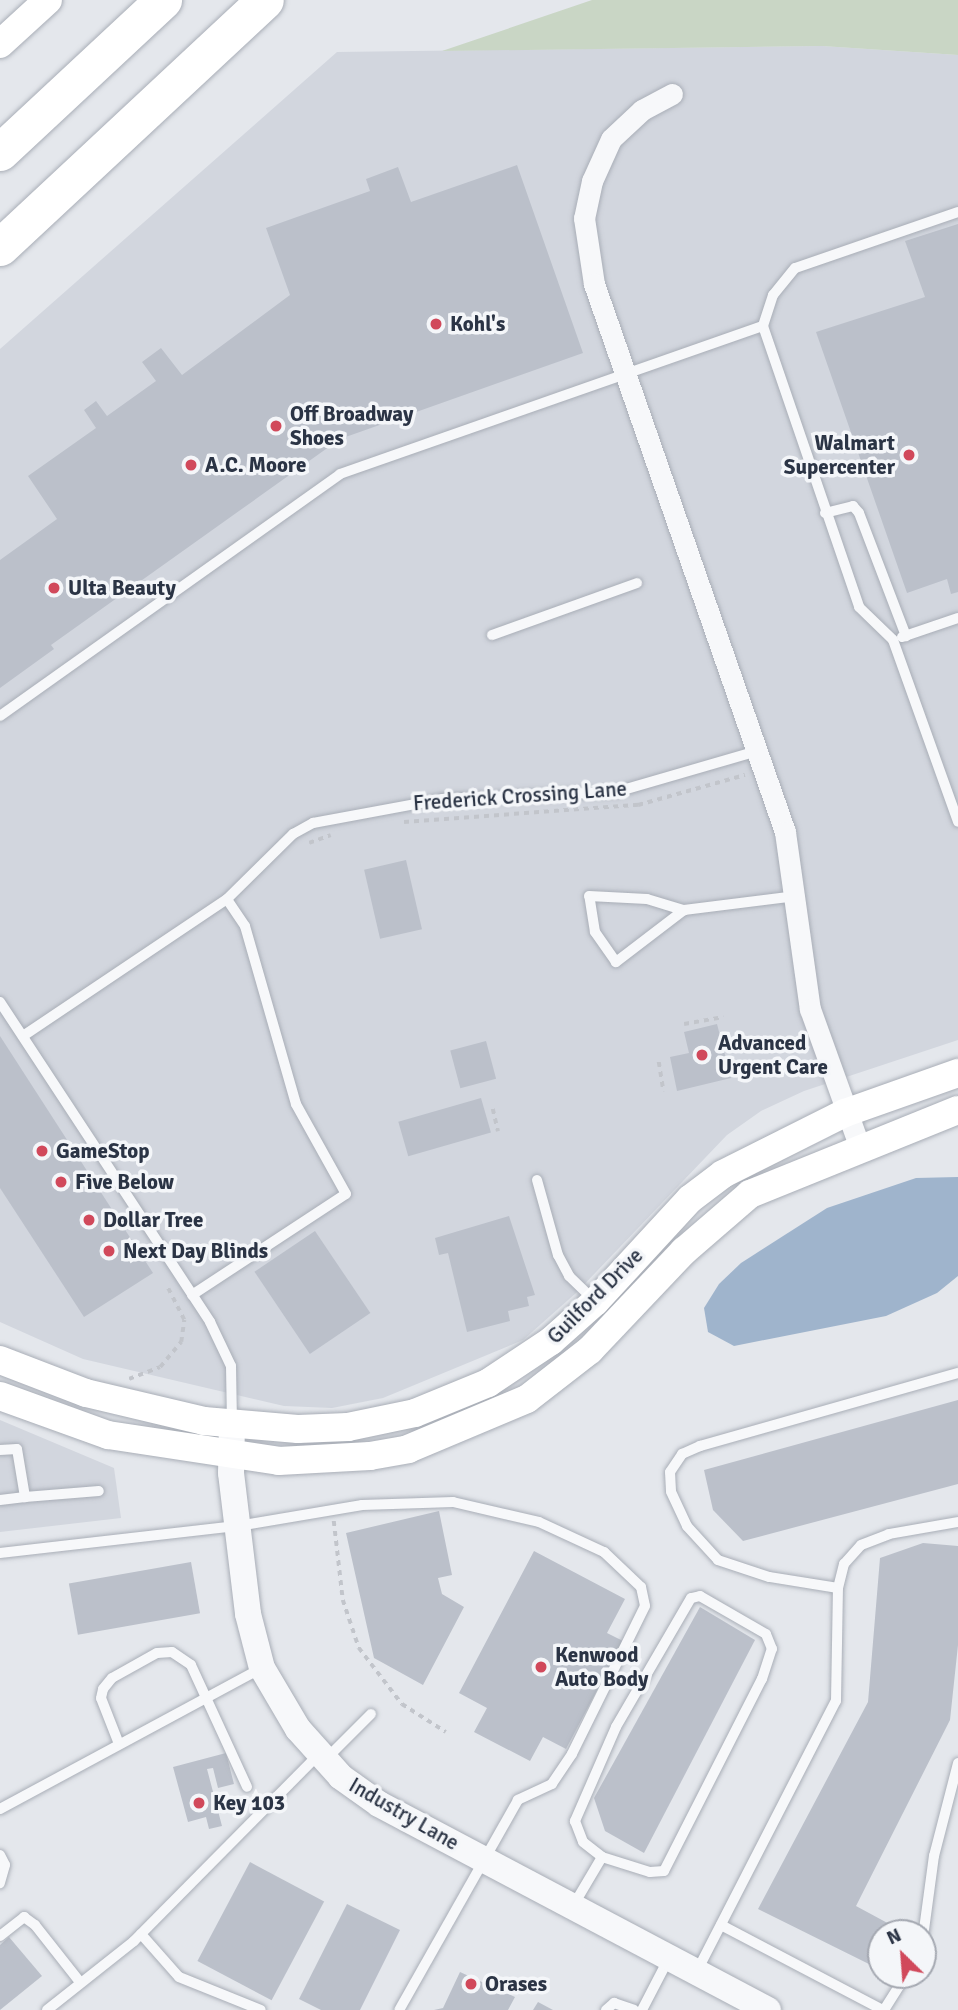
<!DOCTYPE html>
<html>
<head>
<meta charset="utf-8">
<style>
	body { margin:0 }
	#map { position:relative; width:958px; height:2010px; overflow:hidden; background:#e4e7ec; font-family:Signika,sans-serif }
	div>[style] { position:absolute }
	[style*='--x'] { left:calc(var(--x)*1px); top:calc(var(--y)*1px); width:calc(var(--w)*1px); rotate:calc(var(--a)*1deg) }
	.built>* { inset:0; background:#d2d6de }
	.green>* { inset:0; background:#c9d6c5 }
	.water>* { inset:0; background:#9fb4cc }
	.building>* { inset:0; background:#bbc0ca; transform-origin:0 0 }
	.path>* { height:3.5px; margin-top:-1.75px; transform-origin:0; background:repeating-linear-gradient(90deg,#c2c5cb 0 5px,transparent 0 10px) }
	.roads { filter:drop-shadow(0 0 2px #a9aeb7) drop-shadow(0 0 2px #a9aeb7) }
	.service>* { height:10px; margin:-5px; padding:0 5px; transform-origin:5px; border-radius:5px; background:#f7f8fa }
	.minor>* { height:21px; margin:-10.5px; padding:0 10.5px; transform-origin:10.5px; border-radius:10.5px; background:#f7f8fa }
	.tertiary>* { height:26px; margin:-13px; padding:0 13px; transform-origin:13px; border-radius:13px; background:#f7f8fa }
	.secondary>* { height:28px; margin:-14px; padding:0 14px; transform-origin:14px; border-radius:14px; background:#fff }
	.motorway>* { height:37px; margin:-18.5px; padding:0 18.5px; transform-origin:18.5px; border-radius:18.5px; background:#fff }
	.dots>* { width:19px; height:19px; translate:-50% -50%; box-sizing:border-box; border:4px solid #f4f6f9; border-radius:50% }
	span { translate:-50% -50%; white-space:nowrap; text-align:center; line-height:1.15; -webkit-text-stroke:7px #f4f6f9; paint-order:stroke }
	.poi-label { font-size:21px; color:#2b3445; font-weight:700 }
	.left { translate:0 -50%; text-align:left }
	.right { translate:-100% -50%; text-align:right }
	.street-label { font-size:21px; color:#2b3445 }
	.north { position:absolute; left:867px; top:1919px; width:70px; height:70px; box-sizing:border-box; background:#f4f6f9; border:2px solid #a4a8b1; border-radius:50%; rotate:335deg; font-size:19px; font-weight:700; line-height:28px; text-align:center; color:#2b3445 }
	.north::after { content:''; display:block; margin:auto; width:24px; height:32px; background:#d1495b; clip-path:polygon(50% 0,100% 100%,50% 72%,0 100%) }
</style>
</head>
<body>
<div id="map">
	<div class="built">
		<div style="clip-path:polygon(822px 46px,958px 55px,958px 1040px,804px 1091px,761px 1111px,727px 1135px,576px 1293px,523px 1340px,383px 1398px,332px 1408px,284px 1406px,83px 1359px,0 1322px,0 349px,337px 52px)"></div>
		<div style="clip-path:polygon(0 1420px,114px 1468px,121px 1518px,0 1532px)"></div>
	</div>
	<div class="green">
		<div style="clip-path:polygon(592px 0,958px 0,958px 55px,822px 46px,442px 51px)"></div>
	</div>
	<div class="water">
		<div style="clip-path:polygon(958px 1177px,958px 1276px,937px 1293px,886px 1316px,734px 1346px,708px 1332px,704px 1308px,719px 1284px,741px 1263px,827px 1208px,916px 1178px)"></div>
	</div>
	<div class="building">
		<div style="clip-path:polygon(517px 165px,583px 353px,340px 439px,51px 645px,54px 649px,0 688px,0 560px,57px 519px,28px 476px,96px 428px,84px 410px,96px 401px,107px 416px,156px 381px,142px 362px,161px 348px,182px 375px,290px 295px,266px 228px,370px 191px,366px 179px,398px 167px,411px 202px)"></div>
		<div style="clip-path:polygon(958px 224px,958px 592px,951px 594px,947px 579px,907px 593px,816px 332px,925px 297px,905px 241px)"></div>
		<div style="left:406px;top:860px;width:71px;height:43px;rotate:77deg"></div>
		<div style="clip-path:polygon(717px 1024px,731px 1078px,677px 1091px,670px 1057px,689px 1053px,684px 1032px)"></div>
		<div style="clip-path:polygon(0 1036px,153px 1273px,84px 1317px,0 1188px)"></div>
		<div style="left:486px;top:1041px;width:39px;height:37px;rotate:75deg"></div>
		<div style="left:481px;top:1098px;width:36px;height:86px;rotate:74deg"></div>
		<div style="clip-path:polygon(509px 1216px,535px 1295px,527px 1297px,529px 1306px,508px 1311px,510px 1321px,467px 1332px,448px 1253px,439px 1255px,435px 1238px)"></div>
		<div style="left:315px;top:1231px;width:99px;height:73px;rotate:56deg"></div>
		<div style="clip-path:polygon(958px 1400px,958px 1484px,743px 1541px,713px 1510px,704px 1470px)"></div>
		<div style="clip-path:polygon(439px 1511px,452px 1575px,438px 1578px,442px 1594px,464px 1607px,423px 1685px,374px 1658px,346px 1533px)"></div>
		<div style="clip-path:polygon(923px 1543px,958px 1546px,958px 1645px,950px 1720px,856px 1906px,906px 1933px,881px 1933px,881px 1970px,758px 1909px,868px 1702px,880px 1558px)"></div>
		<div style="clip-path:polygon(534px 1551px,625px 1599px,607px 1633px,623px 1641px,566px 1749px,543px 1737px,530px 1761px,474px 1732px,487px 1708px,459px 1693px)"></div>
		<div style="left:191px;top:1562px;width:52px;height:124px;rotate:80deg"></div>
		<div style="clip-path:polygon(700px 1607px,755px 1640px,644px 1853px,605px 1831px,594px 1798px)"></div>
		<div style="clip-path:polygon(226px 1753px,234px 1784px,218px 1788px,213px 1768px,207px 1769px,222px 1826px,209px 1829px,206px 1817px,188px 1822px,173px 1767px)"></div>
		<div style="left:250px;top:1862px;width:84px;height:112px;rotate:28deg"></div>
		<div style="clip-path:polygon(347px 1904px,400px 1930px,360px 2010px,321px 2010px,299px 1999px)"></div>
		<div style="clip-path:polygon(9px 1937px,42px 1976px,0 2010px,0 1945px)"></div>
		<div style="clip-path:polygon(460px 1972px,515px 1997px,508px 2010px,434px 2010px,443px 2008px)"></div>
		<div style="clip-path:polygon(538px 2002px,553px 2010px,533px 2010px)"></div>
	</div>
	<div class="path">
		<div style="--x:404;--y:822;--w:235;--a:-4.2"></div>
		<div style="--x:638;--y:805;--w:111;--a:-15.7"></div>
		<div style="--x:309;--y:843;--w:23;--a:-20"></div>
		<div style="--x:684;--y:1024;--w:40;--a:-10"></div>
		<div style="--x:659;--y:1062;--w:30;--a:81"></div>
		<div style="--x:493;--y:1109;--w:23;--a:77"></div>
		<div style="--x:129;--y:1379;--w:33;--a:-21"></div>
		<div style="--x:160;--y:1367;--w:33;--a:-50"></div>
		<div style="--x:181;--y:1342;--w:22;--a:-82"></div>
		<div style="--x:184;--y:1320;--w:39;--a:-117"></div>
		<div style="--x:334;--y:1521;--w:80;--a:83.5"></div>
		<div style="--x:343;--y:1600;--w:51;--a:71.6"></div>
		<div style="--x:359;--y:1648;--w:71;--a:52.5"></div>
		<div style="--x:402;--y:1704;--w:52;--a:32.5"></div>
	</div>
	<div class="roads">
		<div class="service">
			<div style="--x:958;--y:212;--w:172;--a:161"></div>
			<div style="--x:795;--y:268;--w:35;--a:129"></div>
			<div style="--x:773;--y:295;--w:33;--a:108"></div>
			<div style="--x:763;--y:326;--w:297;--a:71.1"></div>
			<div style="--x:859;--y:607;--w:47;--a:44.1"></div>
			<div style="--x:893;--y:640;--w:193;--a:70.3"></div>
			<div style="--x:825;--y:513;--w:29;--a:-14"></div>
			<div style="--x:853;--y:506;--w:9;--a:49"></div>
			<div style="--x:859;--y:513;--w:132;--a:69.1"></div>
			<div style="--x:492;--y:635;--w:154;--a:-19.7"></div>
			<div style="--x:902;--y:637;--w:59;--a:-18.7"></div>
			<div style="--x:0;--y:716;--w:417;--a:-35.4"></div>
			<div style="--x:340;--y:474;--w:448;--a:-19.3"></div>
			<div style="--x:684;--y:910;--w:86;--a:142.6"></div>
			<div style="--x:616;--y:962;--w:37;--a:-125"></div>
			<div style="--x:595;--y:932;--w:36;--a:-99"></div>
			<div style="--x:589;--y:896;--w:58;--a:3"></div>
			<div style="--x:647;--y:899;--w:39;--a:17"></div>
			<div style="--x:684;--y:910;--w:113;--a:-7.1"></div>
			<div style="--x:0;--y:1002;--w:383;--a:56.7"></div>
			<div style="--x:210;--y:1322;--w:49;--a:64.5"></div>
			<div style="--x:231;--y:1366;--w:55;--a:89"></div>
			<div style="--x:23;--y:1036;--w:246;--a:-33.9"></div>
			<div style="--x:227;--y:899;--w:93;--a:-44.6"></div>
			<div style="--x:293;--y:834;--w:23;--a:-29"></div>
			<div style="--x:313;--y:823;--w:131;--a:-10.5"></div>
			<div style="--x:442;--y:799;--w:174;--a:-2.3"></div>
			<div style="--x:616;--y:792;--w:147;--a:-16.2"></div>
			<div style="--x:537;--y:1180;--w:78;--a:74.4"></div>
			<div style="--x:558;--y:1255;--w:24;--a:62"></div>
			<div style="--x:569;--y:1276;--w:36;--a:44"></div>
			<div style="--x:192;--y:1295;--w:184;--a:-33.3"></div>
			<div style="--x:346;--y:1194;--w:103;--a:-119.1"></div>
			<div style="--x:296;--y:1104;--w:185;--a:-106"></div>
			<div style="--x:245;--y:926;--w:32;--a:-124"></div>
			<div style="--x:0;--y:1450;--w:17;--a:-3"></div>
			<div style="--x:17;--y:1449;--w:49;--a:80.5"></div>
			<div style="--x:25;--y:1497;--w:25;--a:173"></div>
			<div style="--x:25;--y:1497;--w:74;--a:-4.6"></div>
			<div style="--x:0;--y:1553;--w:240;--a:-6.5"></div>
			<div style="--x:238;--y:1526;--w:126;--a:-9.6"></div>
			<div style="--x:362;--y:1505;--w:91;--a:-1.9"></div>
			<div style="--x:453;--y:1502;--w:88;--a:13.1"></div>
			<div style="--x:539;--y:1522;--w:72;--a:24.8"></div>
			<div style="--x:604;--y:1552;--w:51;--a:43.4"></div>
			<div style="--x:641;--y:1587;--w:19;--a:78"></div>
			<div style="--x:645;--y:1606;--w:165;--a:116.3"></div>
			<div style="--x:572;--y:1754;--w:36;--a:124"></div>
			<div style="--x:552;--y:1784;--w:38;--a:155"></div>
			<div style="--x:518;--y:1800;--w:241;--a:119.5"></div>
			<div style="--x:838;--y:1588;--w:70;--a:-170.9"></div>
			<div style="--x:769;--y:1577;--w:54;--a:-161.6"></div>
			<div style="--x:718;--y:1560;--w:46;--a:-132.4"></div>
			<div style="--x:687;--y:1526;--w:38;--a:-115"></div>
			<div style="--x:671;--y:1491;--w:19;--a:-93"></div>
			<div style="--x:670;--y:1472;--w:22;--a:-56"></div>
			<div style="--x:682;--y:1454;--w:20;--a:-24"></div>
			<div style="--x:700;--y:1446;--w:268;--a:-15.8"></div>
			<div style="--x:119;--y:1744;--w:49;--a:-111.4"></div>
			<div style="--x:101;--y:1698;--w:9;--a:-77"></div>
			<div style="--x:103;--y:1689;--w:14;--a:-51"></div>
			<div style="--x:112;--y:1678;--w:51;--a:-29.1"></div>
			<div style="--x:157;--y:1653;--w:15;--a:-4"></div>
			<div style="--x:172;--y:1652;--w:23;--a:34"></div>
			<div style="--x:191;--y:1665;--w:134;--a:65.3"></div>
			<div style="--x:325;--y:1760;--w:65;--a:-45"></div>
			<div style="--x:0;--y:1809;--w:298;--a:-28.3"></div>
			<div style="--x:0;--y:1855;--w:11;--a:63"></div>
			<div style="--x:5;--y:1865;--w:19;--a:106"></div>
			<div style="--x:573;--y:1906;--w:57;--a:-59.4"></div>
			<div style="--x:602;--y:1857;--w:50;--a:17.4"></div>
			<div style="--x:650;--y:1872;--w:14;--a:-4"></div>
			<div style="--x:664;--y:1871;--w:216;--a:-63"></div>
			<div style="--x:762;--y:1679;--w:32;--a:-72"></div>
			<div style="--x:772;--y:1649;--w:16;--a:-112"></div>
			<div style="--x:766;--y:1634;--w:76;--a:-150.1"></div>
			<div style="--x:700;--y:1596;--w:9;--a:167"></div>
			<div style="--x:691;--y:1598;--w:149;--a:120.2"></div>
			<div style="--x:616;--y:1727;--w:103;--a:113.6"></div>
			<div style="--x:575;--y:1821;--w:22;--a:69"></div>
			<div style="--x:583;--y:1842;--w:24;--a:38"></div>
			<div style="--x:721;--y:1925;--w:183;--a:27.7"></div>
			<div style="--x:141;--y:1934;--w:57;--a:48.5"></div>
			<div style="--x:179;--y:1977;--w:88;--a:21.9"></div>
			<div style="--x:0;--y:1936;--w:31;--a:-38"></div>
			<div style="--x:24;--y:1917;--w:14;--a:36"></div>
			<div style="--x:35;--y:1925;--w:73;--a:51.7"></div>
			<div style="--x:923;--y:1937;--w:82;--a:-82.3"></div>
			<div style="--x:934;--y:1856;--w:96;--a:-75.5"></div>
			<div style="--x:697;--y:1971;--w:304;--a:-62.8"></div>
			<div style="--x:836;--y:1701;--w:113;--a:-89"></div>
			<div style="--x:838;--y:1588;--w:25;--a:-76"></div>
			<div style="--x:844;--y:1564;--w:25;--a:-48"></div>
			<div style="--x:861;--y:1545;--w:30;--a:-21"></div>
			<div style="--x:889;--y:1534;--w:70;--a:-9.9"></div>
			<div style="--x:47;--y:2010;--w:111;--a:-38.4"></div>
			<div style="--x:134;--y:1941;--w:263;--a:-45.3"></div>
			<div style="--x:606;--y:2010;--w:11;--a:-41"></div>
			<div style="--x:614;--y:2003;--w:21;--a:19"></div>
			<div style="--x:642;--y:2010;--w:59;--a:-62.6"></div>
			<div style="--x:884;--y:2010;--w:41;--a:-57.8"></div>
		</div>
		<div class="minor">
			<div style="--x:672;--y:94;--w:34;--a:152"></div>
			<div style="--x:642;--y:110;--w:42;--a:136.9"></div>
			<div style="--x:611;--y:139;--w:46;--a:114.3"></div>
			<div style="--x:592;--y:181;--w:38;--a:102"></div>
			<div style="--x:584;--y:218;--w:67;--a:81.4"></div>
			<div style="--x:594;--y:284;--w:580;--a:70.78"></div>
			<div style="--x:785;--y:832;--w:179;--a:82"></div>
			<div style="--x:810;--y:1009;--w:148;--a:70.2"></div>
		</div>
		<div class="tertiary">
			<div style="--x:232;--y:1423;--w:50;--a:91.1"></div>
			<div style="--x:231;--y:1473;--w:142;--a:83.1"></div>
			<div style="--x:248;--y:1614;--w:56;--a:75.5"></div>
			<div style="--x:262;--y:1668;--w:71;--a:59.5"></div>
			<div style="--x:298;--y:1729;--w:64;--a:48.1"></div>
			<div style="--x:341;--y:1777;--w:47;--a:35.4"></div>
			<div style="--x:379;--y:1804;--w:440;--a:27.9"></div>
		</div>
		<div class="secondary">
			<div style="--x:0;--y:44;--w:65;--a:-42.5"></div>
			<div style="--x:0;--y:1360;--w:92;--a:21"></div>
			<div style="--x:86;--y:1393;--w:121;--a:13.3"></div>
			<div style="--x:204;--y:1421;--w:94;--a:4.9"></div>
			<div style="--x:298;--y:1429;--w:50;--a:-2.3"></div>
			<div style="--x:348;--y:1427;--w:68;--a:-11.8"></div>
			<div style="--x:415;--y:1413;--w:79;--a:-22.3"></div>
			<div style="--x:488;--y:1383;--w:76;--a:-33.7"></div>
			<div style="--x:551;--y:1341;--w:59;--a:-41.6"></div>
			<div style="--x:595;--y:1302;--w:140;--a:-47.3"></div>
			<div style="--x:690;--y:1199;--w:41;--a:-37.1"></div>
			<div style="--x:723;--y:1174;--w:136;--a:-26.6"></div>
			<div style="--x:845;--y:1113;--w:120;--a:-19.5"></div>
			<div style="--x:0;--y:1396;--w:115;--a:19.9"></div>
			<div style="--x:108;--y:1435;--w:173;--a:8.6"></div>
			<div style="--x:279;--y:1461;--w:91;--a:-3.1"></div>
			<div style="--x:370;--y:1456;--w:39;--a:-10"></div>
			<div style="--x:408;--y:1449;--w:129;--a:-22.8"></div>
			<div style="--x:527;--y:1399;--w:80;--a:-37.9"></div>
			<div style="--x:590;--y:1350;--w:137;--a:-46.5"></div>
			<div style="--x:684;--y:1251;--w:87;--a:-40.8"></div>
			<div style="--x:750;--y:1194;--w:224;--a:-22"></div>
		</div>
		<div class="motorway">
			<div style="--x:0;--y:152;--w:223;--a:-43"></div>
			<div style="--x:0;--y:247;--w:362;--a:-43"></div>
		</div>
	</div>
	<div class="dots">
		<div style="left:436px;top:324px;background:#d1495b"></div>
		<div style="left:276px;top:426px;background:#d1495b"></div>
		<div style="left:909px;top:455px;background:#d1495b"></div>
		<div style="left:191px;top:465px;background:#d1495b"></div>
		<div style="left:54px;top:588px;background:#d1495b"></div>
		<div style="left:702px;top:1055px;background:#d1495b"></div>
		<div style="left:42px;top:1151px;background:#d1495b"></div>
		<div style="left:61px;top:1182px;background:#d1495b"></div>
		<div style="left:89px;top:1220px;background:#d1495b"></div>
		<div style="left:109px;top:1251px;background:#d1495b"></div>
		<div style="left:541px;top:1667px;background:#d1495b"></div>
		<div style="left:199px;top:1803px;background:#d1495b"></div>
		<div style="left:471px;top:1984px;background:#d1495b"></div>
	</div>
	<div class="poi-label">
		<span class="left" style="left:450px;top:324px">Kohl's</span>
		<span class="left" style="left:290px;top:426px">Off Broadway<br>Shoes</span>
		<span class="right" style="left:895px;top:455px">Walmart<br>Supercenter</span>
		<span class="left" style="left:205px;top:465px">A.C. Moore</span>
		<span class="left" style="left:68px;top:588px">Ulta Beauty</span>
		<span class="left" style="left:718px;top:1055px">Advanced<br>Urgent Care</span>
		<span class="left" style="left:56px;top:1151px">GameStop</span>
		<span class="left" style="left:75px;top:1182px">Five Below</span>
		<span class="left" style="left:103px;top:1220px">Dollar Tree</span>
		<span class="left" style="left:123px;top:1251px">Next Day Blinds</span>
		<span class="left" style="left:555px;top:1667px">Kenwood<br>Auto Body</span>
		<span class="left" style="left:213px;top:1803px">Key 103</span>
		<span class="left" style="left:485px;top:1984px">Orases</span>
	</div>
	<div class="street-label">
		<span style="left:520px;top:796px;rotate:-4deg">Frederick Crossing Lane</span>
		<span style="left:595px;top:1296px;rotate:-45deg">Guilford Drive</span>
		<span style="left:404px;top:1814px;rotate:30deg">Industry Lane</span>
	</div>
	<div class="north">N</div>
</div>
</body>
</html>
